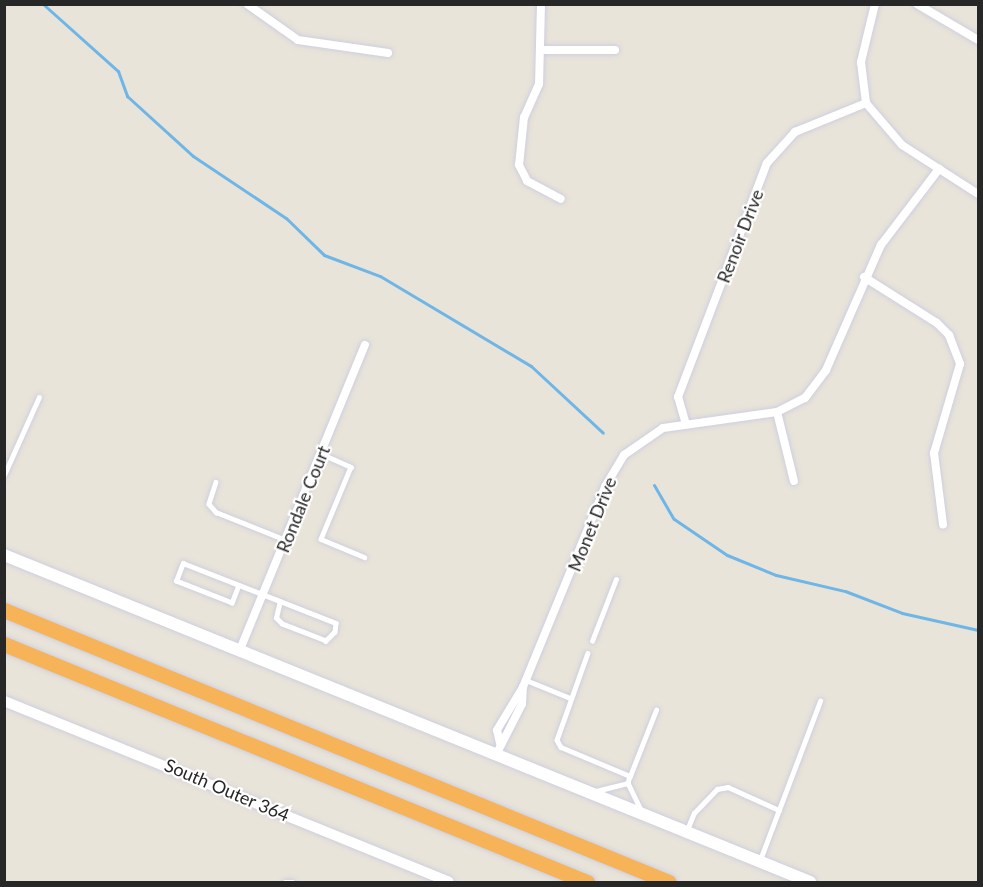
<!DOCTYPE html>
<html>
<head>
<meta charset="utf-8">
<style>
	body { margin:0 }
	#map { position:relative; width:983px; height:887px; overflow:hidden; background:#e9e4d9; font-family:Lato,sans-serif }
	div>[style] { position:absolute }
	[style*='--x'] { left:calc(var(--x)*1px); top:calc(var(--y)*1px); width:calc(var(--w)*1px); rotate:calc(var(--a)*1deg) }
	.stream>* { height:3px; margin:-1.5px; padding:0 1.5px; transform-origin:1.5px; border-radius:1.5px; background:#6fb6e7 }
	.roads { filter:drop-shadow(0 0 2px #cecfdf) drop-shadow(0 0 2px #cecfdf) }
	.service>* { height:4.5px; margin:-2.25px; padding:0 2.25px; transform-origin:2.25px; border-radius:2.25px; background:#fff }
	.minor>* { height:8px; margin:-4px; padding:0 4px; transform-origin:4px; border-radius:4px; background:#fff }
	.tertiary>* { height:10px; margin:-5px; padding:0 5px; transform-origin:5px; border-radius:5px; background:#fff }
	.secondary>* { height:12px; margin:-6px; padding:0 6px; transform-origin:6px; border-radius:6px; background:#fff }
	.motorway>* { height:15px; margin:-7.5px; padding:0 7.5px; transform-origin:7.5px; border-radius:7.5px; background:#f6b357 }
	span { translate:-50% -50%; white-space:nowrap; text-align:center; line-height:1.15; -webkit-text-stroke:4.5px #fff; paint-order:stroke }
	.street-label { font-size:18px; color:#272727 }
	.frame { position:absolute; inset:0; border:6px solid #272727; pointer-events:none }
</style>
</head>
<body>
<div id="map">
	<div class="stream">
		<div style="--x:43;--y:4;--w:101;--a:41.8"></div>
		<div style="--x:118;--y:71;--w:27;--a:70"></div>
		<div style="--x:127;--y:96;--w:89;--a:42.3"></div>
		<div style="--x:193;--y:156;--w:112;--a:33.7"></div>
		<div style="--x:286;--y:218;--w:53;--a:44.2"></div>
		<div style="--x:324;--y:255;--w:60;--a:20.6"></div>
		<div style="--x:380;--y:276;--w:176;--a:30.8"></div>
		<div style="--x:531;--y:366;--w:98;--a:42.9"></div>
		<div style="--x:654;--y:485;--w:39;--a:60"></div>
		<div style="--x:674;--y:519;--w:64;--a:34.2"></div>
		<div style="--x:727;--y:555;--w:53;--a:22.2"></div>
		<div style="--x:776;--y:575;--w:71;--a:13.1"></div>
		<div style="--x:845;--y:591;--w:61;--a:21.1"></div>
		<div style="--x:902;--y:613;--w:78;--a:12.6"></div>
	</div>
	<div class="roads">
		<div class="service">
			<div style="--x:322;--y:454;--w:32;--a:24"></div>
			<div style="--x:351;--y:467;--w:78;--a:112.6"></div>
			<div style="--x:321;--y:539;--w:47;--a:22.7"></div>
			<div style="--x:4;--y:475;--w:85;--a:-65.8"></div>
			<div style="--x:216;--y:482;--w:23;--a:108"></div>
			<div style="--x:209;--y:504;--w:11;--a:49"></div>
			<div style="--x:216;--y:512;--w:75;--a:21.8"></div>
			<div style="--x:239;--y:585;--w:19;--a:111"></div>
			<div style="--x:232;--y:603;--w:60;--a:-158.6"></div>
			<div style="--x:176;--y:581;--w:19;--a:-69"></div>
			<div style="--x:183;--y:563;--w:104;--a:21.4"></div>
			<div style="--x:280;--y:601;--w:60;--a:21.4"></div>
			<div style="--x:336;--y:623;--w:9;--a:96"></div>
			<div style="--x:335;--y:632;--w:13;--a:135"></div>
			<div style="--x:326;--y:641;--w:47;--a:-158.9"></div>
			<div style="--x:282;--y:624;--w:8;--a:-135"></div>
			<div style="--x:276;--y:618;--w:17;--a:-77"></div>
			<div style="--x:592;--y:641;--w:66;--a:-68.8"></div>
			<div style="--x:588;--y:653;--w:92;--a:109.6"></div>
			<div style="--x:557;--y:740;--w:8;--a:60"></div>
			<div style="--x:561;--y:747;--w:75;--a:22.8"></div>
			<div style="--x:630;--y:776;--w:7;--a:106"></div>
			<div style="--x:628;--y:783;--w:30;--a:64"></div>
			<div style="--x:526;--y:680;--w:48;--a:22.2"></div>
			<div style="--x:630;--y:776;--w:71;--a:-68.5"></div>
			<div style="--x:596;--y:791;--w:33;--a:-14"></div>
			<div style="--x:687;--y:830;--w:18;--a:-68"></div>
			<div style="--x:694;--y:813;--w:33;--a:-46"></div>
			<div style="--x:717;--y:789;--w:11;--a:-10"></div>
			<div style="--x:728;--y:787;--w:56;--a:24.3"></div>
			<div style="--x:760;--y:860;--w:170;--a:-69.3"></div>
			<div style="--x:285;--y:882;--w:8;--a:0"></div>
		</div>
		<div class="minor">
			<div style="--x:247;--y:4;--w:62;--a:35.2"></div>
			<div style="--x:298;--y:40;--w:91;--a:8.2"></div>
			<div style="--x:541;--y:4;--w:80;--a:91.4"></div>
			<div style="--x:539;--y:84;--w:36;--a:114"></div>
			<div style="--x:524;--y:117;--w:48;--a:95.9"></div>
			<div style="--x:519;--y:165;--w:18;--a:63"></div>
			<div style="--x:527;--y:181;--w:38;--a:28"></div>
			<div style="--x:875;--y:4;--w:60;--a:103.6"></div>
			<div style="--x:861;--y:62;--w:41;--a:83"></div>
			<div style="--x:866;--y:103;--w:55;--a:49.4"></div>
			<div style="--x:902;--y:145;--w:90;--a:32.8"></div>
			<div style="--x:917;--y:4;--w:71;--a:30.5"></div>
			<div style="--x:544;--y:50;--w:71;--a:0"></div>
			<div style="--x:864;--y:277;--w:86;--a:32.2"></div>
			<div style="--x:937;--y:323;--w:17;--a:45"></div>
			<div style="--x:949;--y:335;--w:31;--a:69"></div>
			<div style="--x:960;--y:364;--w:93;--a:106.3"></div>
			<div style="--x:934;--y:453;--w:72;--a:82.8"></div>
			<div style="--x:777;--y:412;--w:71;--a:76.2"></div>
			<div style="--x:685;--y:421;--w:25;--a:-106"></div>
			<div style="--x:678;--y:397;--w:250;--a:-69.2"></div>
			<div style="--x:767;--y:163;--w:42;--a:-47.9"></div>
			<div style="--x:795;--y:132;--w:77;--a:-22.2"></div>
			<div style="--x:239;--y:652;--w:332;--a:-67.7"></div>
			<div style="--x:500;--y:743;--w:13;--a:-103"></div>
			<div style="--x:497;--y:730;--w:50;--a:-58.8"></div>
			<div style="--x:496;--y:755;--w:57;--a:-63"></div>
			<div style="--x:522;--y:704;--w:17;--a:-87"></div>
			<div style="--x:523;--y:687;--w:218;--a:-67.7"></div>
			<div style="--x:606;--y:485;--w:35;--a:-59"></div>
			<div style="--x:624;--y:455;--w:47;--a:-34.7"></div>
			<div style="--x:663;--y:428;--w:115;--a:-8"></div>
			<div style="--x:777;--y:412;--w:31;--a:-27"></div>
			<div style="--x:805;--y:398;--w:35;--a:-53"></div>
			<div style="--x:826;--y:370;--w:137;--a:-66.3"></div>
			<div style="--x:881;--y:245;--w:96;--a:-52.7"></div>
		</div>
		<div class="tertiary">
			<div style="--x:4;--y:701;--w:480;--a:22.1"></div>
		</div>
		<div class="secondary">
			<div style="--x:4;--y:555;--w:870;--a:22.08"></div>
		</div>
		<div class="motorway">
			<div style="--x:4;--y:610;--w:718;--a:22.25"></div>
			<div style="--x:4;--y:644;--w:630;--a:22.21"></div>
		</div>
	</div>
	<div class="street-label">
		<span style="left:740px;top:236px;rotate:-69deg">Renoir Drive</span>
		<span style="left:303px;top:499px;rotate:-68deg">Rondale Court</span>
		<span style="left:592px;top:524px;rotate:-68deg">Monet Drive</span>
		<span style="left:227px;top:790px;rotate:23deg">South Outer 364</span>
	</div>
	<div class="frame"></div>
</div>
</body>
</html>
